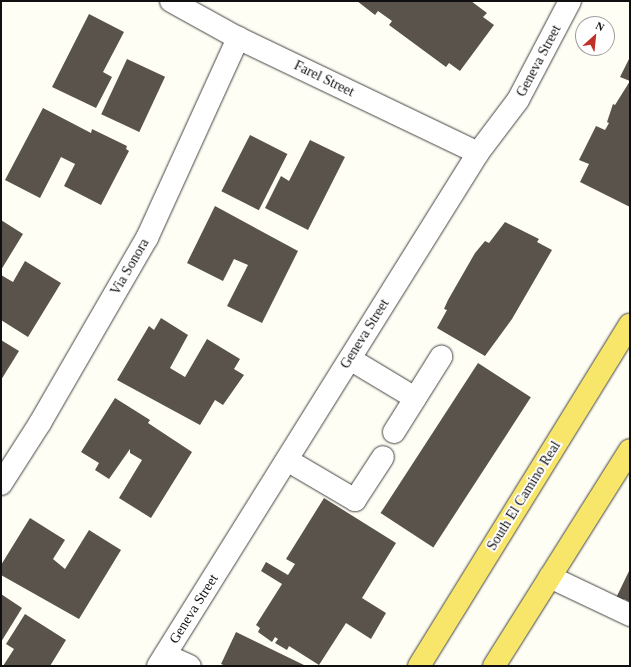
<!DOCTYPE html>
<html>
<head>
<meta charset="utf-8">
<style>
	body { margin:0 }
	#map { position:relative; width:631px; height:667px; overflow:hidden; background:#fffef4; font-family:"Times New Roman",serif }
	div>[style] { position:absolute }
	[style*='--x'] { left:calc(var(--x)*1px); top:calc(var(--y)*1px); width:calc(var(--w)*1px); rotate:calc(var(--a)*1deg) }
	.building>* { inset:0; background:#59534c; transform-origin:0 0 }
	.roads { filter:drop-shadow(0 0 1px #434343) drop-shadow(0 0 1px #434343) }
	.minor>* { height:22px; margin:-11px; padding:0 11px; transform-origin:11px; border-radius:11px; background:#fff }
	.major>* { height:22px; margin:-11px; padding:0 11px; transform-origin:11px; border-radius:11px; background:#f8e66a }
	span { translate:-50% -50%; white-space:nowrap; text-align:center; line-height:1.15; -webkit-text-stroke:4px #fff; paint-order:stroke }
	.street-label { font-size:14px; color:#101010 }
	.frame { position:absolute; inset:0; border:2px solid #101010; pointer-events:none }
	.north { position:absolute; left:575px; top:16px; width:40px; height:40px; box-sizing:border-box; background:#fff; border:1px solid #9f9f9f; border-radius:50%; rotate:27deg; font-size:11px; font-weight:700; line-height:16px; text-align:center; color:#101010 }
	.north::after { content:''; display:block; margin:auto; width:14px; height:18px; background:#c23127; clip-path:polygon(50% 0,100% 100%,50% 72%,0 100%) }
</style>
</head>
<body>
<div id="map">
	<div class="building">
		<div style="clip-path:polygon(357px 1px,471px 1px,487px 13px,483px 17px,494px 25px,460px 71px,449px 63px,446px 67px,389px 25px,392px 21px,378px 11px,375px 15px)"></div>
		<div style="clip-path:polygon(89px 14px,124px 32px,103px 72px,112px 77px,96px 108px,52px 87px)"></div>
		<div style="clip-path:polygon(630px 57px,630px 207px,580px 182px,589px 164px,579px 160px,596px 126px,605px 130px,609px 123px,607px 122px,613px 104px,615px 105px,630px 81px,620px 77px)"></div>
		<div style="left:127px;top:59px;width:42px;height:61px;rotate:25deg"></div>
		<div style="clip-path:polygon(43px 108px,91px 133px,92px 129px,127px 146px,126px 149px,129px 151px,101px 205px,64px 186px,75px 164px,61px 157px,40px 198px,5px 180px)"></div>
		<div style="left:250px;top:135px;width:42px;height:63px;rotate:27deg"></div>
		<div style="clip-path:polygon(310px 140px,345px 157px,308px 230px,265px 208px,281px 176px,289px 181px)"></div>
		<div style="clip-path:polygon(215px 206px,298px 251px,262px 323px,227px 306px,248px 265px,234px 259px,223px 281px,187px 263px)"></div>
		<div style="clip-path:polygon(1px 220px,23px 234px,1px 270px)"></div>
		<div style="clip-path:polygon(505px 222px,539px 239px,537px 242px,552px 250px,512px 319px,485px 356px,437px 328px,447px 310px,444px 309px,448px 300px,475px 253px,485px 241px,489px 243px)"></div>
		<div style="clip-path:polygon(25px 261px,61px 283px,28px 337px,1px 320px,1px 275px,13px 282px)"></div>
		<div style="clip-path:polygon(161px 318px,188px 335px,170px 368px,185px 377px,207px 339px,240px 359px,234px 369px,244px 375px,223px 405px,215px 400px,200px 425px,117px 380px,149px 326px,154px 330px)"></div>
		<div style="clip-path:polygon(1px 340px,19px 351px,1px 380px)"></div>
		<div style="left:478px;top:363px;width:63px;height:179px;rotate:33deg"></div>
		<div style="clip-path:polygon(115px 398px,150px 420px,148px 423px,192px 452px,151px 518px,119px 498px,142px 460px,130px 453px,130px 449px,109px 479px,95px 470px,99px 463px,81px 452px)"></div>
		<div style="clip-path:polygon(324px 498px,396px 543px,362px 598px,386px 613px,371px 639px,346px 623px,319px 665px,289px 646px,287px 650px,275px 643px,278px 639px,275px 637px,272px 642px,258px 632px,260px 628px,256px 625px,282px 584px,261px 571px,266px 562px,288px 575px,295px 564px,286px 559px)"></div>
		<div style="clip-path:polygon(30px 518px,65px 540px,53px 559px,65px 569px,89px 530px,121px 550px,79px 619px,1px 575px,1px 565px)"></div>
		<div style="clip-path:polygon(630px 569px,630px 602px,624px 599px,623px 602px,616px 598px)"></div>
		<div style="clip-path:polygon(1px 594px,22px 608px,1px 642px)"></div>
		<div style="clip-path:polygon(25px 614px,66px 640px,50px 666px,3px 666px,14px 649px,6px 644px)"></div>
		<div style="clip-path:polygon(236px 632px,306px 666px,226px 666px,221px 664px)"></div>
	</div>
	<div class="roads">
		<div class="minor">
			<div style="--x:171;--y:1;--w:77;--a:28.9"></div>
			<div style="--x:238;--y:38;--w:266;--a:25.6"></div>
			<div style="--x:350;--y:359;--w:76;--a:31"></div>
			<div style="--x:394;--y:432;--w:89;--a:-57.9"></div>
			<div style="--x:287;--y:460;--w:79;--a:30.5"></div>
			<div style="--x:355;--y:500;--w:51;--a:-56.9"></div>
			<div style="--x:1;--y:484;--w:72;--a:-57.4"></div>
			<div style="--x:40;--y:423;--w:214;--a:-60"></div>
			<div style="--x:147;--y:238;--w:220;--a:-65.5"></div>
			<div style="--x:550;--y:577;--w:89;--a:25.4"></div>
			<div style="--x:165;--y:655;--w:27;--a:24"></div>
			<div style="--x:158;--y:666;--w:605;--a:-58.04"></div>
			<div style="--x:478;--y:153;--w:66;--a:-53"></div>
			<div style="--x:518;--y:100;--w:112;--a:-62.3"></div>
		</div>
		<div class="major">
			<div style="--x:419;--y:666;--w:401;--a:-58.3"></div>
			<div style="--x:494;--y:666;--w:255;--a:-57.8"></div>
		</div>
	</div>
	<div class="street-label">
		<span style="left:539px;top:61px;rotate:-62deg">Geneva Street</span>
		<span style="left:324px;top:79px;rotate:26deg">Farel Street</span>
		<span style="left:130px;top:267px;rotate:-60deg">Via Sonora</span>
		<span style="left:365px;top:334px;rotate:-58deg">Geneva Street</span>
		<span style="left:524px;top:496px;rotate:-58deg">South El Camino Real</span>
		<span style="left:194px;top:609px;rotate:-58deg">Geneva Street</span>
	</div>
	<div class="frame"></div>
	<div class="north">N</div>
</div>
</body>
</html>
